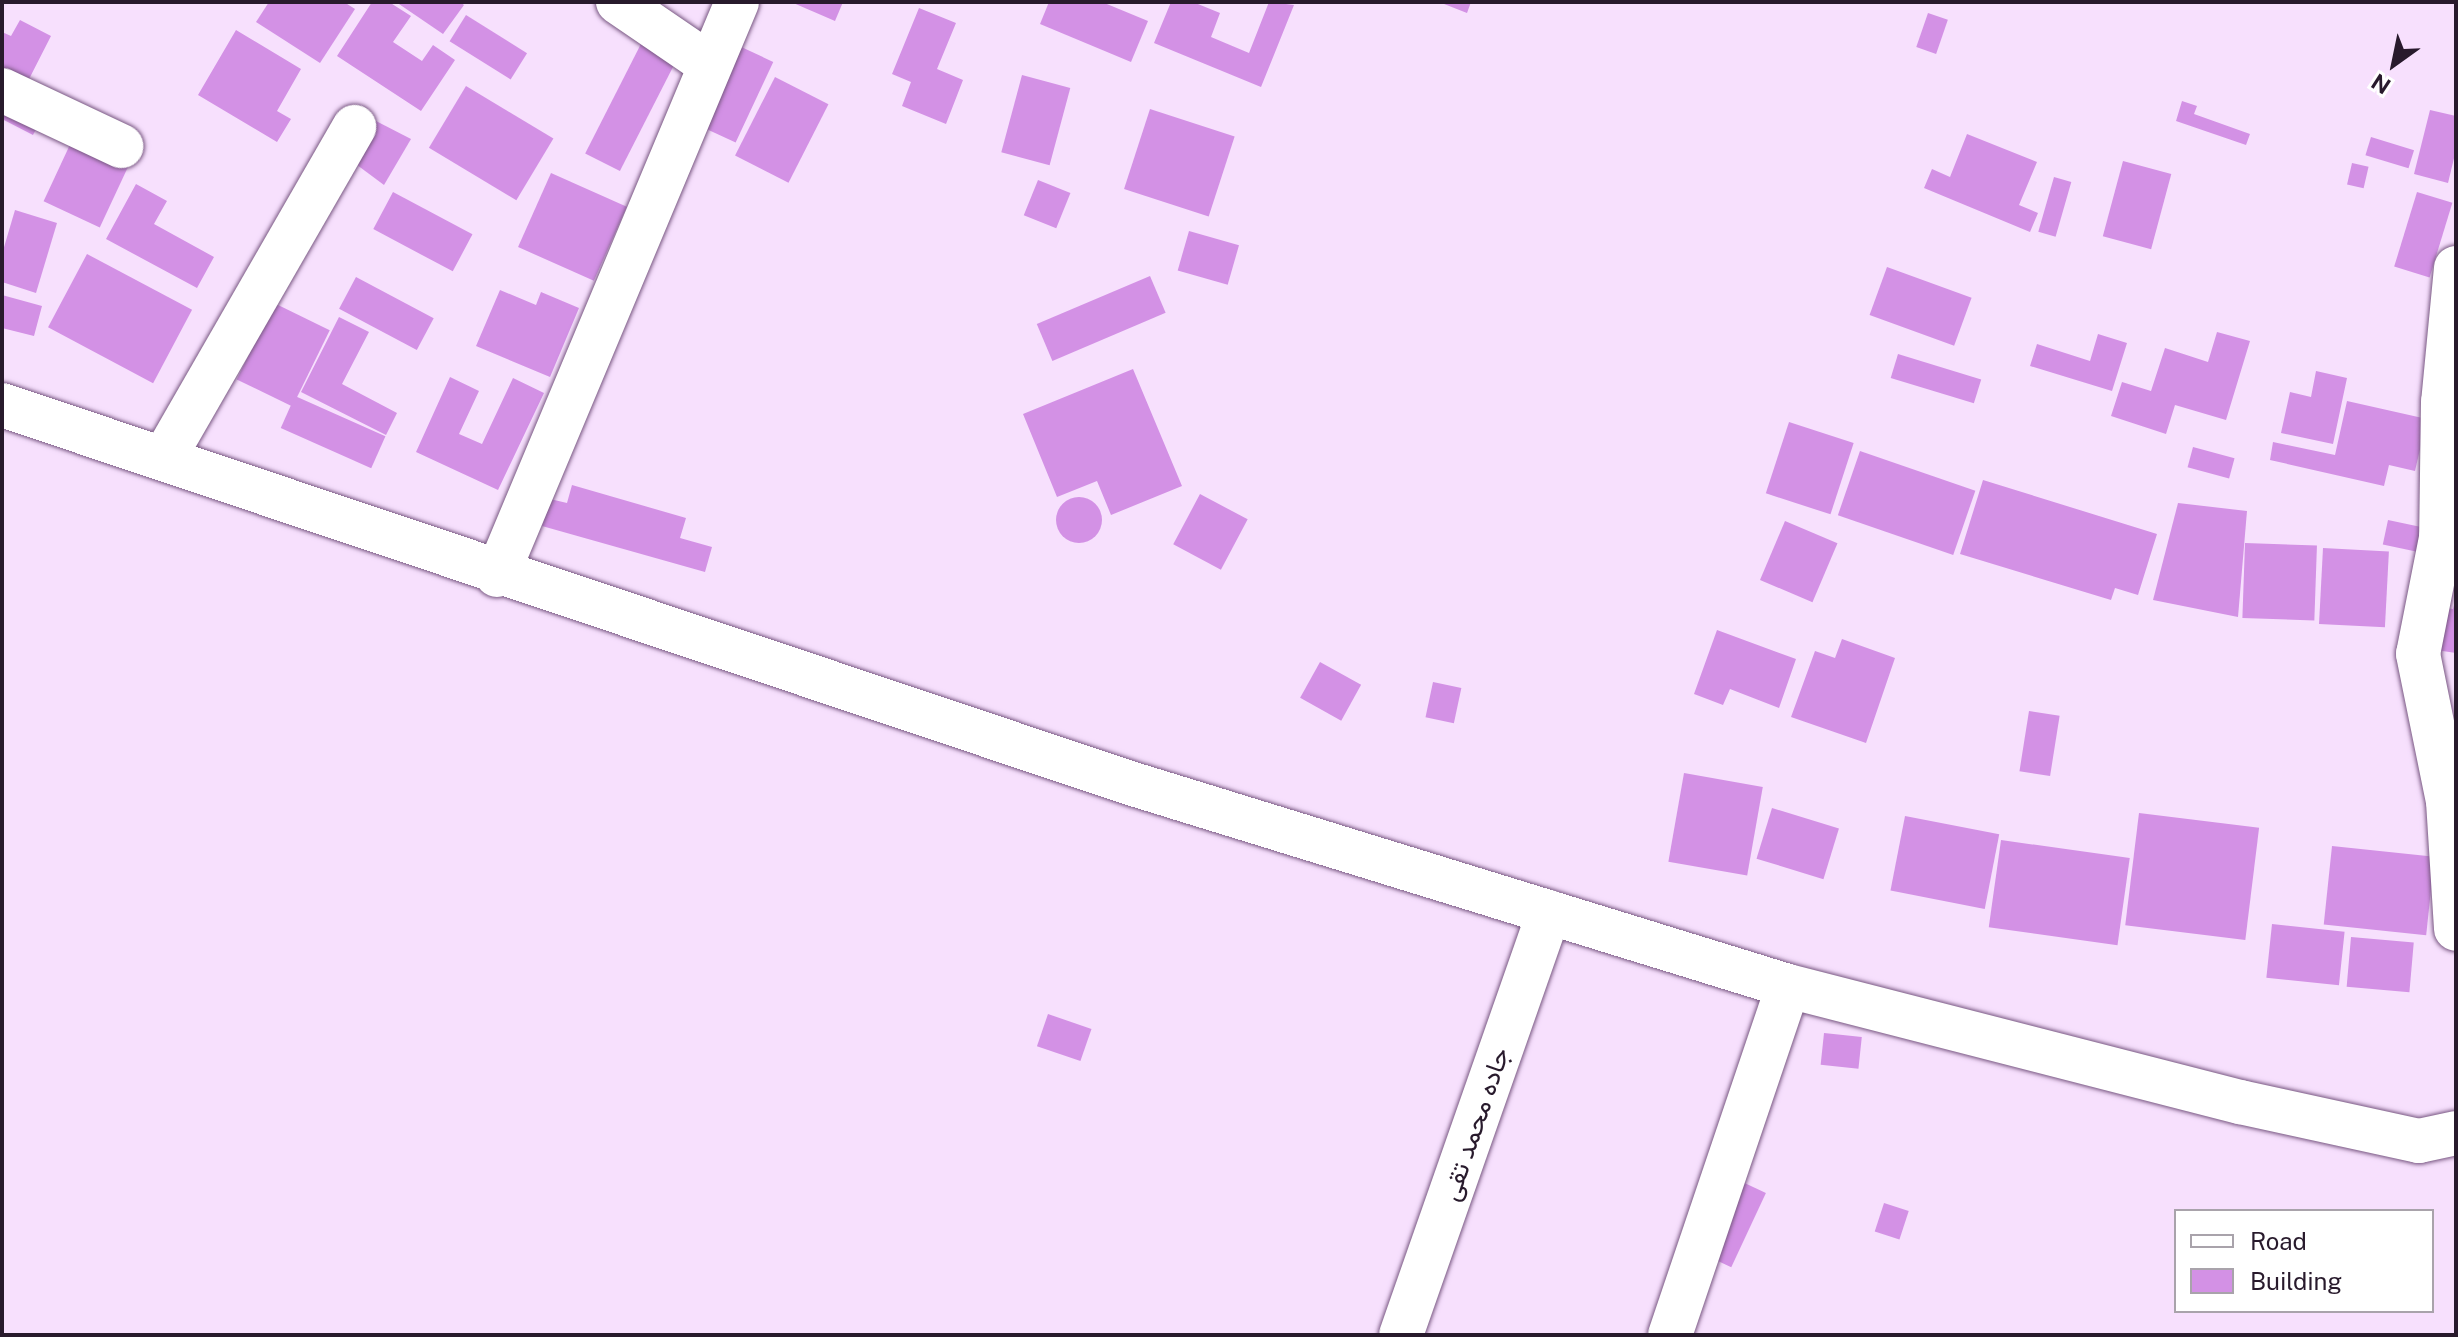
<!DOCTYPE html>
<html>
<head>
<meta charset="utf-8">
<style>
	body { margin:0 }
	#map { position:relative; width:2458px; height:1337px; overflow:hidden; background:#f7e0fd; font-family:"Public Sans",Vazirmatn,sans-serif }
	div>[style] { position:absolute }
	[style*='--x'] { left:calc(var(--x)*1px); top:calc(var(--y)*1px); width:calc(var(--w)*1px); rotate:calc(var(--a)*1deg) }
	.building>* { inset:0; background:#d391e5; transform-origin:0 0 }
	.round { border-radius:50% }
	.roads { filter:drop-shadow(0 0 2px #785782) drop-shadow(0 0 2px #785782) }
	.street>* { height:44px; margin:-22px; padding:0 22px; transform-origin:22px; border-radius:22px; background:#fff }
	.secondary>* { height:44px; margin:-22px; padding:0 22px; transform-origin:22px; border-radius:22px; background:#fff }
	span { translate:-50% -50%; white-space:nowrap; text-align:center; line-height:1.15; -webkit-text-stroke:8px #fff; paint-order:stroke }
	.street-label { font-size:26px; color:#281a2c }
	.frame { position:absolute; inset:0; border:4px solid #281a2c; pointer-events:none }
	.legend { position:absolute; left:2174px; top:1209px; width:260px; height:104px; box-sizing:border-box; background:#fff; border:2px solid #a9a3ab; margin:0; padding:10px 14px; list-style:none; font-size:24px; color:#281a2c }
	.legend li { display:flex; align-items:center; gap:16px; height:40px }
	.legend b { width:40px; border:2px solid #a9a3ab }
	.north { position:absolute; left:2354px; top:24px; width:80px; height:80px; -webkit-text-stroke:6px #fff; paint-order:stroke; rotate:213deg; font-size:22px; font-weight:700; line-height:32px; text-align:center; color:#281a2c }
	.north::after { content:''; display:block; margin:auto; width:28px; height:36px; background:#281a2c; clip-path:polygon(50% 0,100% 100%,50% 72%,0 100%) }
</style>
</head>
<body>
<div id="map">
	<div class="building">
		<div style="clip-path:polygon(269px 2px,344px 2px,355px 9px,320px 63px,256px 22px)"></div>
		<div style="clip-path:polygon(372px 2px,389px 2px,411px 16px,393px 42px,422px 61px,433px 45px,455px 60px,421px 111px,337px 56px)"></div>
		<div style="clip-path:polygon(396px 2px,460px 2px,464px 5px,443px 34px)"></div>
		<div style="clip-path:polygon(791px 2px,843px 2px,835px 21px)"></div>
		<div style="clip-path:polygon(1049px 2px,1102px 2px,1148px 21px,1131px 62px,1040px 24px)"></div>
		<div style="clip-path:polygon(1171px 2px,1193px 2px,1220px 13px,1211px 37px,1249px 53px,1269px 2px,1294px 5px,1261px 87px,1154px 43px)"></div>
		<div style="clip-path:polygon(1439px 2px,1471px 2px,1467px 13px)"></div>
		<div style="clip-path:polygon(919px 8px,956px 23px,937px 69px,963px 80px,946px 124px,902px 106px,911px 82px,892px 74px)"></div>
		<div style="left:1928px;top:13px;width:21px;height:36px;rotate:19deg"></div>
		<div style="left:466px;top:15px;width:72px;height:31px;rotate:32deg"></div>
		<div style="clip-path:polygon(20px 20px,51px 36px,27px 83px,2px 70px,2px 32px,11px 36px)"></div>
		<div style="clip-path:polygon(236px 30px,301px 69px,277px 111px,291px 119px,277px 142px,198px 95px)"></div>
		<div style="left:646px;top:34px;width:39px;height:134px;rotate:27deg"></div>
		<div style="left:737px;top:45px;width:40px;height:89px;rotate:25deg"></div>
		<div style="left:1022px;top:75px;width:50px;height:80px;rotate:15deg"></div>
		<div style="left:775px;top:77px;width:60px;height:88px;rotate:27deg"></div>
		<div style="left:466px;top:86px;width:102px;height:72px;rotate:31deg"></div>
		<div style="clip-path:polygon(2px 95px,43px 116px,33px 135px,2px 119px)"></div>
		<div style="clip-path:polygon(2182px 101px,2197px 106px,2194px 114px,2250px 134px,2246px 145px,2176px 121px)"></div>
		<div style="left:1150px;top:109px;width:89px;height:84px;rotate:18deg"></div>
		<div style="clip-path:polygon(2430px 110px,2456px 116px,2456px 150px,2448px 183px,2414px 174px)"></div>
		<div style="clip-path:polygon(376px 121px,411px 139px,384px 185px,349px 159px)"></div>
		<div style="clip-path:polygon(1967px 134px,2037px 162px,2019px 205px,2038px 213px,2030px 232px,1924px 188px,1932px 169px,1950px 177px)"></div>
		<div style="left:74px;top:136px;width:62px;height:72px;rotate:25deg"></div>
		<div style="left:2371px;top:137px;width:45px;height:19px;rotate:17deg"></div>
		<div style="left:2123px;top:161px;width:50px;height:78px;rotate:15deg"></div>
		<div style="left:2352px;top:163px;width:17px;height:22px;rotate:13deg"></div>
		<div style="left:551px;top:173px;width:83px;height:81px;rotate:24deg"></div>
		<div style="left:2054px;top:177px;width:18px;height:57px;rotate:16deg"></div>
		<div style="left:1038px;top:180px;width:35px;height:38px;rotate:22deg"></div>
		<div style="clip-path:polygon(136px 184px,167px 201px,154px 224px,214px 257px,197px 288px,106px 239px)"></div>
		<div style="left:393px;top:192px;width:90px;height:42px;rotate:28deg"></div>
		<div style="left:2417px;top:192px;width:37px;height:78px;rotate:17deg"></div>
		<div style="clip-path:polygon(15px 210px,57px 223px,36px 293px,2px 282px,2px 254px)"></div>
		<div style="left:1189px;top:231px;width:52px;height:41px;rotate:16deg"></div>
		<div style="left:87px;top:254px;width:119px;height:83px;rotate:28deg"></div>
		<div style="left:1887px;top:267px;width:90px;height:51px;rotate:20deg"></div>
		<div style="left:1150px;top:276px;width:40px;height:123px;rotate:67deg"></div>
		<div style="left:356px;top:277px;width:88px;height:36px;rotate:28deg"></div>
		<div style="clip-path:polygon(500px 290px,536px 305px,541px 292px,579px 308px,550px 377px,476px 346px)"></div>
		<div style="clip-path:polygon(2px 295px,42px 306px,34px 336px,2px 328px)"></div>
		<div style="left:274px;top:303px;width:62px;height:85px;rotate:26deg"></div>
		<div style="clip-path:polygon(339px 317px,369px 332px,342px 384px,397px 413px,386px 435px,301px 392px)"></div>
		<div style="clip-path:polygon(2217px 332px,2250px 341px,2226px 420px,2175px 405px,2166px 434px,2111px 416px,2122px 382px,2151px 391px,2165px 348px,2208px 362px)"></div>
		<div style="clip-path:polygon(2098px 334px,2127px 343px,2112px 391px,2030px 366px,2037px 344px,2090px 361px)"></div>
		<div style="left:1898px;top:354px;width:87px;height:25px;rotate:17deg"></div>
		<div style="clip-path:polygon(1133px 369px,1182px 486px,1111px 515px,1097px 481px,1057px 497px,1023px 414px)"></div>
		<div style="clip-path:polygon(2316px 371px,2347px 378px,2333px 444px,2281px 433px,2290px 392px,2311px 397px)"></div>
		<div style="clip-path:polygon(450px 377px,479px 391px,459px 434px,482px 444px,513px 378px,544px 393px,498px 490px,416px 452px)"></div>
		<div style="left:295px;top:396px;width:99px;height:35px;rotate:24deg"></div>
		<div style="clip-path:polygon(2347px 401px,2427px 419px,2415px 471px,2389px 465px,2384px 486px,2270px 460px,2273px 442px,2335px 455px)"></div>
		<div style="left:1789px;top:422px;width:68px;height:75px;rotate:18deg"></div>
		<div style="left:2193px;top:447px;width:43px;height:21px;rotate:15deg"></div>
		<div style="left:1860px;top:451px;width:122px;height:68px;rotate:19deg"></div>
		<div style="clip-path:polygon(1983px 480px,2157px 534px,2138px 595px,2115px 588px,2111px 600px,1960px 554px)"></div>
		<div style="clip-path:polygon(572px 485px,686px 518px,680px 538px,712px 547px,705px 572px,542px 526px,550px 499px,567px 503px)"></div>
		<div style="left:1200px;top:494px;width:54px;height:57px;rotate:28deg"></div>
		<div class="round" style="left:1056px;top:497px;width:46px;height:46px"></div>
		<div style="clip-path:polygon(2178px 503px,2247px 511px,2238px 617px,2153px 600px)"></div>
		<div style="left:2388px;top:520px;width:35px;height:25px;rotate:12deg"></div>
		<div style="left:1785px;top:521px;width:57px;height:64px;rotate:23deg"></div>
		<div style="left:2245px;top:543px;width:72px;height:75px;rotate:2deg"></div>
		<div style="left:2323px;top:548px;width:66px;height:76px;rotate:3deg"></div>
		<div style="clip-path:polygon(2456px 597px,2456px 653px,2429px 649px,2435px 606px,2453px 609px)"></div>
		<div style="clip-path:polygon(1717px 630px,1796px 659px,1779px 708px,1730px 689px,1723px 705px,1694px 694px)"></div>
		<div style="clip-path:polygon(1842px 639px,1895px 658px,1866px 743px,1791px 717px,1815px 651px,1835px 658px)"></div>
		<div style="left:1320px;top:662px;width:47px;height:41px;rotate:29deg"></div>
		<div style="left:1433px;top:682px;width:29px;height:36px;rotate:12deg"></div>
		<div style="left:2029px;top:711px;width:31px;height:61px;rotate:9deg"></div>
		<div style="left:1684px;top:773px;width:80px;height:90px;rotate:10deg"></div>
		<div style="left:1772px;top:808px;width:70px;height:53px;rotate:17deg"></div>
		<div style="left:2139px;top:813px;width:121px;height:113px;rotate:7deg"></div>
		<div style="left:1905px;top:816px;width:96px;height:76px;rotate:11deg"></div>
		<div style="left:2001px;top:840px;width:130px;height:88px;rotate:8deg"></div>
		<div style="left:2332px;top:846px;width:103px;height:79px;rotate:6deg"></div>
		<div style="left:2272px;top:924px;width:73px;height:54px;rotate:6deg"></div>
		<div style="left:2351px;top:937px;width:63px;height:50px;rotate:5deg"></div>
		<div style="left:1048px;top:1014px;width:46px;height:34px;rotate:19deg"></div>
		<div style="left:1824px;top:1033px;width:38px;height:32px;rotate:6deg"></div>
		<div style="left:1736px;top:1179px;width:33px;height:82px;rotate:25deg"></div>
		<div style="left:1884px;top:1203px;width:26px;height:30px;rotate:18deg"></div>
	</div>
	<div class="roads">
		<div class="street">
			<div style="--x:618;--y:2;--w:110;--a:34.3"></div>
			<div style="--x:2;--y:90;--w:132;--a:25.2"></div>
			<div style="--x:2456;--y:268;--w:135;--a:95.5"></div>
			<div style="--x:2443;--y:402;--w:136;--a:90.8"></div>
			<div style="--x:2441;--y:538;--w:118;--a:101.2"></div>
			<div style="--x:2418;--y:654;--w:150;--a:78.5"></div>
			<div style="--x:2448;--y:801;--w:128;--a:86.4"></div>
			<div style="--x:164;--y:458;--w:382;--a:-60.1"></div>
			<div style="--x:497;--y:575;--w:621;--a:-67.27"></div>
			<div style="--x:1401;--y:1335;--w:448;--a:-70.7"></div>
			<div style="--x:1670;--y:1335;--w:368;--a:-71.3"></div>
		</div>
		<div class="secondary">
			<div style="--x:2;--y:405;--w:1193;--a:18.53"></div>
			<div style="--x:1133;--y:784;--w:685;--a:17.14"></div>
			<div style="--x:1788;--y:986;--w:467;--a:14.4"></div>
			<div style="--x:2240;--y:1102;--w:183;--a:12.3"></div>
			<div style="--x:2419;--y:1141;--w:38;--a:-12"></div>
		</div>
	</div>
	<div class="street-label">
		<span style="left:1475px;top:1124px;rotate:-71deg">جاده محمد تقی</span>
	</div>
	<div class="frame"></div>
	<ul class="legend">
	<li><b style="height:10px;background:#fff"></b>Road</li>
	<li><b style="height:22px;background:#d391e5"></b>Building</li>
	</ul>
	<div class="north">N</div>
</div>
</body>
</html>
